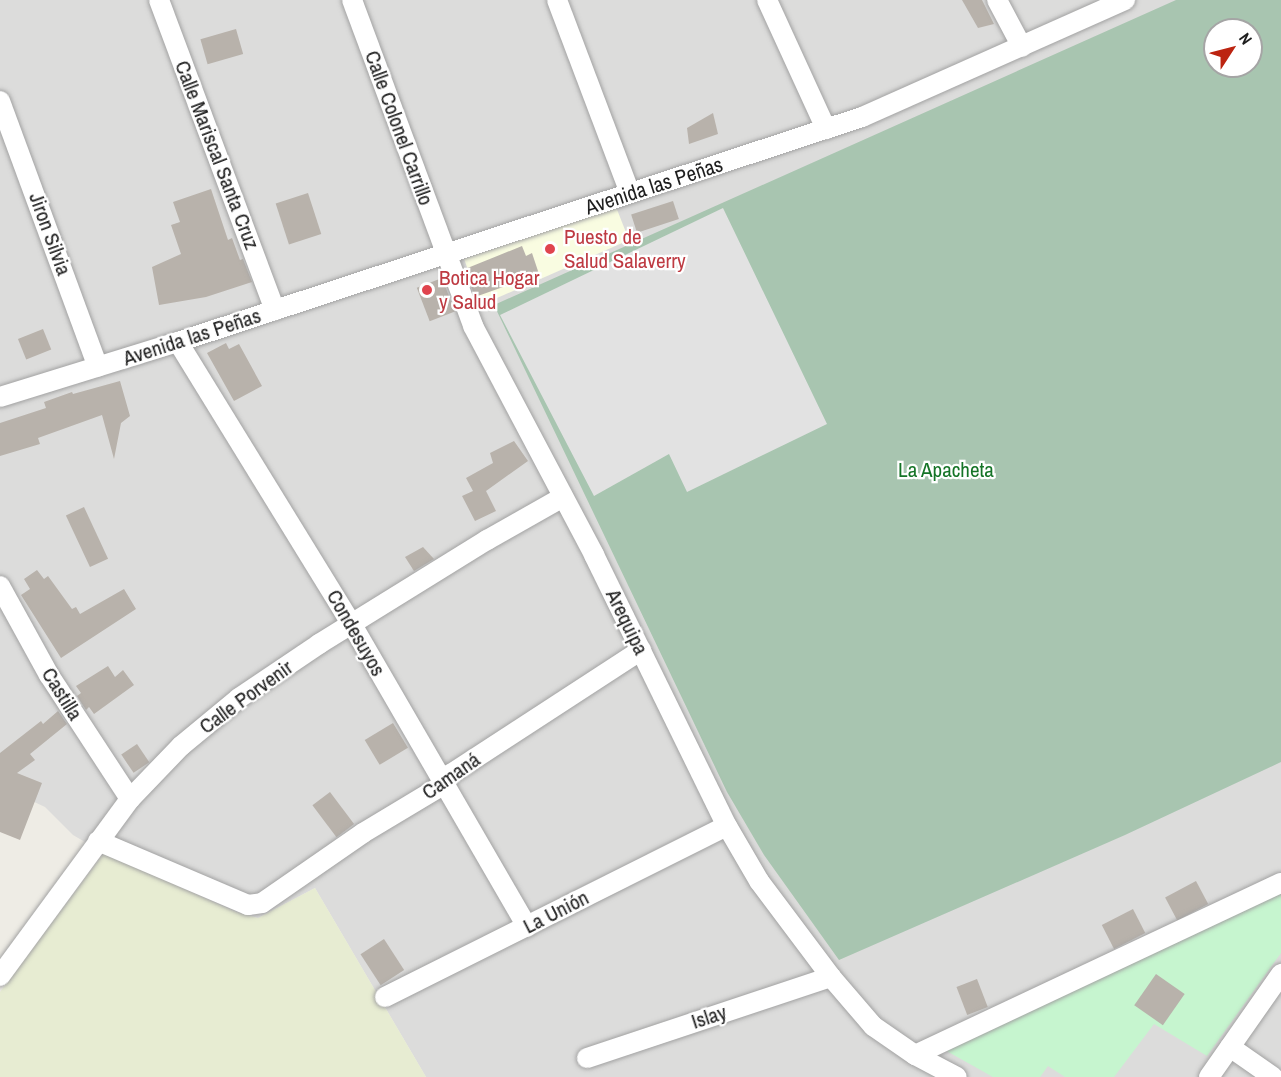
<!DOCTYPE html>
<html>
<head>
<meta charset="utf-8">
<style>
	body { margin:0 }
	#map { position:relative; width:1281px; height:1077px; overflow:hidden; background:#eeece5; font-family:"Archivo Narrow",sans-serif }
	div>[style] { position:absolute }
	[style*='--x'] { left:calc(var(--x)*1px); top:calc(var(--y)*1px); width:calc(var(--w)*1px); rotate:calc(var(--a)*1deg) }
	.residential>* { inset:0; background:#dcdcdb }
	.education>* { inset:0; background:#f9fce1 }
	.farmland>* { inset:0; background:#e7ecd2 }
	.cemetery>* { inset:0; background:#a8c5b0 }
	.park>* { inset:0; background:#c6f5cf }
	.parking>* { inset:0; background:#e2e2e2 }
	.building>* { inset:0; background:#b8b2ab; transform-origin:0 0 }
	.roads { filter:drop-shadow(0 0 2px #a2a2a2) drop-shadow(0 0 2px #a2a2a2) }
	.minor>* { height:20px; margin:-10px; padding:0 10px; transform-origin:10px; border-radius:10px; background:#fff }
	.dots>* { width:16px; height:16px; translate:-50% -50%; box-sizing:border-box; border:3px solid #fff; border-radius:50% }
	span { translate:-50% -50%; white-space:nowrap; text-align:center; line-height:1.15; -webkit-text-stroke:4.5px #fff; paint-order:stroke }
	.street-label { font-size:21px; color:#1e1e1e }
	.health-label { font-size:21px; color:#be3a42 }
	.left { translate:0 -50%; text-align:left }
	.park-label { font-size:21px; color:#157427 }
	.north { position:absolute; left:1203px; top:18px; width:60px; height:60px; box-sizing:border-box; background:#fff; border:2px solid #a5a5a5; border-radius:50%; rotate:54deg; font-size:16px; font-weight:700; line-height:24px; text-align:center; color:#1e1e1e }
	.north::after { content:''; display:block; margin:auto; width:21px; height:27px; background:#bc2411; clip-path:polygon(50% 0,100% 100%,50% 72%,0 100%) }
</style>
</head>
<body>
<div id="map">
	<div class="residential">
		<div style="clip-path:polygon(evenodd,0 0,1281px 0,1281px 1077px,426px 1077px,315px 888px,258px 918px,236px 912px,104px 853px,73px 835px,45px 807px,0 786px,0 0,1215px 30px,1251px 30px,1251px 66px,1215px 66px,1215px 30px)"></div>
	</div>
	<div class="education">
		<div style="clip-path:polygon(616px 207px,629px 240px,481px 305px,464px 259px)"></div>
	</div>
	<div class="farmland">
		<div style="clip-path:polygon(104px 853px,236px 912px,258px 918px,315px 888px,426px 1077px,0 1077px,0 992px)"></div>
	</div>
	<div class="cemetery">
		<div style="clip-path:polygon(evenodd,1176px 0,1281px 0,1281px 762px,1125px 835px,839px 960px,764px 855px,727px 792px,494px 305px,1176px 0,1215px 30px,1251px 30px,1251px 66px,1215px 66px,1215px 30px)"></div>
	</div>
	<div class="park">
		<div style="clip-path:polygon(1281px 888px,1281px 953px,1207px 1056px,1154px 1024px,1114px 1077px,1065px 1077px,1048px 1066px,1040px 1077px,993px 1077px,943px 1049px)"></div>
	</div>
	<div class="parking">
		<div style="clip-path:polygon(723px 208px,827px 424px,687px 492px,669px 454px,594px 496px,500px 315px)"></div>
	</div>
	<div class="building">
		<div style="clip-path:polygon(962px 0,982px 0,994px 24px,978px 28px)"></div>
		<div style="left:236px;top:29px;width:26px;height:37px;rotate:74deg"></div>
		<div style="clip-path:polygon(713px 113px,718px 134px,689px 144px,687px 128px)"></div>
		<div style="clip-path:polygon(211px 189px,228px 240px,232px 238px,240px 260px,243px 259px,252px 282px,206px 297px,159px 305px,152px 267px,181px 254px,171px 225px,180px 222px,173px 202px)"></div>
		<div style="left:308px;top:193px;width:43px;height:34px;rotate:72deg"></div>
		<div style="left:673px;top:201px;width:19px;height:44px;rotate:72deg"></div>
		<div style="clip-path:polygon(522px 246px,526px 256px,532px 253px,539px 274px,475px 297px,465px 269px)"></div>
		<div style="left:442px;top:278px;width:36px;height:27px;rotate:69deg"></div>
		<div style="left:43px;top:329px;width:22px;height:27px;rotate:68deg"></div>
		<div style="clip-path:polygon(226px 343px,229px 349px,239px 344px,262px 386px,234px 401px,207px 353px)"></div>
		<div style="clip-path:polygon(120px 381px,130px 416px,121px 423px,114px 459px,102px 415px,38px 438px,40px 444px,0 456px,0 423px,46px 408px,44px 402px,72px 392px,73px 394px)"></div>
		<div style="clip-path:polygon(514px 441px,528px 461px,486px 491px,496px 511px,475px 521px,462px 496px,473px 491px,466px 478px,493px 463px,490px 453px)"></div>
		<div style="left:84px;top:507px;width:57px;height:20px;rotate:65deg"></div>
		<div style="clip-path:polygon(423px 547px,434px 559px,414px 571px,405px 557px)"></div>
		<div style="clip-path:polygon(37px 570px,44px 579px,48px 576px,72px 609px,76px 607px,80px 614px,124px 589px,136px 609px,61px 658px,21px 595px,30px 589px,24px 579px)"></div>
		<div style="clip-path:polygon(108px 666px,115px 677px,123px 670px,134px 685px,94px 714px,89px 707px,86px 710px,77px 696px,81px 693px,76px 686px)"></div>
		<div style="clip-path:polygon(58px 711px,67px 724px,30px 754px,35px 760px,17px 773px,42px 783px,20px 840px,0 832px,0 753px,41px 721px,43px 724px)"></div>
		<div style="left:393px;top:723px;width:29px;height:33px;rotate:59deg"></div>
		<div style="left:137px;top:744px;width:22px;height:19px;rotate:56deg"></div>
		<div style="left:330px;top:792px;width:40px;height:22px;rotate:53deg"></div>
		<div style="left:1196px;top:881px;width:26px;height:35px;rotate:62deg"></div>
		<div style="left:1133px;top:909px;width:27px;height:35px;rotate:63deg"></div>
		<div style="left:384px;top:939px;width:37px;height:28px;rotate:57deg"></div>
		<div style="left:1156px;top:974px;width:35px;height:38px;rotate:35deg"></div>
		<div style="left:977px;top:979px;width:30px;height:22px;rotate:69deg"></div>
	</div>
	<div class="roads">
		<div class="minor">
			<div style="--x:159;--y:0;--w:331;--a:69.5"></div>
			<div style="--x:352;--y:0;--w:348;--a:69.6"></div>
			<div style="--x:473;--y:326;--w:259;--a:62.1"></div>
			<div style="--x:594;--y:555;--w:302;--a:63.9"></div>
			<div style="--x:727;--y:826;--w:64;--a:59.8"></div>
			<div style="--x:759;--y:881;--w:120;--a:53.1"></div>
			<div style="--x:831;--y:977;--w:65;--a:49.4"></div>
			<div style="--x:873;--y:1026;--w:51;--a:34.6"></div>
			<div style="--x:915;--y:1055;--w:47;--a:27.6"></div>
			<div style="--x:557;--y:0;--w:206;--a:69.3"></div>
			<div style="--x:767;--y:0;--w:142;--a:65.4"></div>
			<div style="--x:997;--y:0;--w:53;--a:62"></div>
			<div style="--x:0;--y:101;--w:283;--a:69.8"></div>
			<div style="--x:178;--y:342;--w:330;--a:58.4"></div>
			<div style="--x:351;--y:623;--w:351;--a:59.9"></div>
			<div style="--x:0;--y:397;--w:186;--a:-17.2"></div>
			<div style="--x:178;--y:342;--w:720;--a:-18.21"></div>
			<div style="--x:862;--y:117;--w:288;--a:-24"></div>
			<div style="--x:0;--y:586;--w:102;--a:61.2"></div>
			<div style="--x:49;--y:675;--w:148;--a:56.8"></div>
			<div style="--x:98;--y:841;--w:163;--a:23.1"></div>
			<div style="--x:248;--y:905;--w:14;--a:-8"></div>
			<div style="--x:262;--y:903;--w:123;--a:-34.7"></div>
			<div style="--x:363;--y:833;--w:93;--a:-31"></div>
			<div style="--x:443;--y:785;--w:14;--a:-54"></div>
			<div style="--x:451;--y:774;--w:227;--a:-33.1"></div>
			<div style="--x:0;--y:976;--w:220;--a:-53.7"></div>
			<div style="--x:130;--y:799;--w:74;--a:-46.1"></div>
			<div style="--x:181;--y:746;--w:75;--a:-39.6"></div>
			<div style="--x:239;--y:698;--w:97;--a:-34"></div>
			<div style="--x:319;--y:644;--w:198;--a:-31.8"></div>
			<div style="--x:487;--y:540;--w:87;--a:-29.5"></div>
			<div style="--x:385;--y:997;--w:382;--a:-26.6"></div>
			<div style="--x:1230;--y:1047;--w:52;--a:34.9"></div>
			<div style="--x:915;--y:1055;--w:404;--a:-25.2"></div>
			<div style="--x:587;--y:1058;--w:257;--a:-18.4"></div>
			<div style="--x:1209;--y:1077;--w:126;--a:-55"></div>
		</div>
	</div>
	<div class="dots">
		<div style="left:550px;top:249px;background:#e0444e"></div>
		<div style="left:427px;top:290px;background:#e0444e"></div>
	</div>
	<div class="street-label">
		<span style="left:399px;top:128px;rotate:70deg">Calle Colonel Carrillo</span>
		<span style="left:217px;top:155px;rotate:69deg">Calle Mariscal Santa Cruz</span>
		<span style="left:654px;top:186px;rotate:-18deg">Avenida las Peñas</span>
		<span style="left:50px;top:234px;rotate:70deg">Jiron Silvia</span>
		<span style="left:192px;top:337px;rotate:-18deg">Avenida las Peñas</span>
		<span style="left:627px;top:622px;rotate:64deg">Arequipa</span>
		<span style="left:356px;top:633px;rotate:60deg">Condesuyos</span>
		<span style="left:62px;top:694px;rotate:58deg">Castilla</span>
		<span style="left:246px;top:697px;rotate:-36deg">Calle Porvenir</span>
		<span style="left:451px;top:776px;rotate:-35deg">Camaná</span>
		<span style="left:556px;top:912px;rotate:-27deg">La Unión</span>
		<span style="left:709px;top:1017px;rotate:-18deg">Islay</span>
	</div>
	<div class="health-label">
		<span class="left" style="left:564px;top:249px">Puesto de<br>Salud Salaverry</span>
		<span class="left" style="left:439px;top:290px">Botica Hogar<br>y Salud</span>
	</div>
	<div class="park-label">
		<span style="left:946px;top:470px">La Apacheta</span>
	</div>
	<div class="north">N</div>
</div>
</body>
</html>
